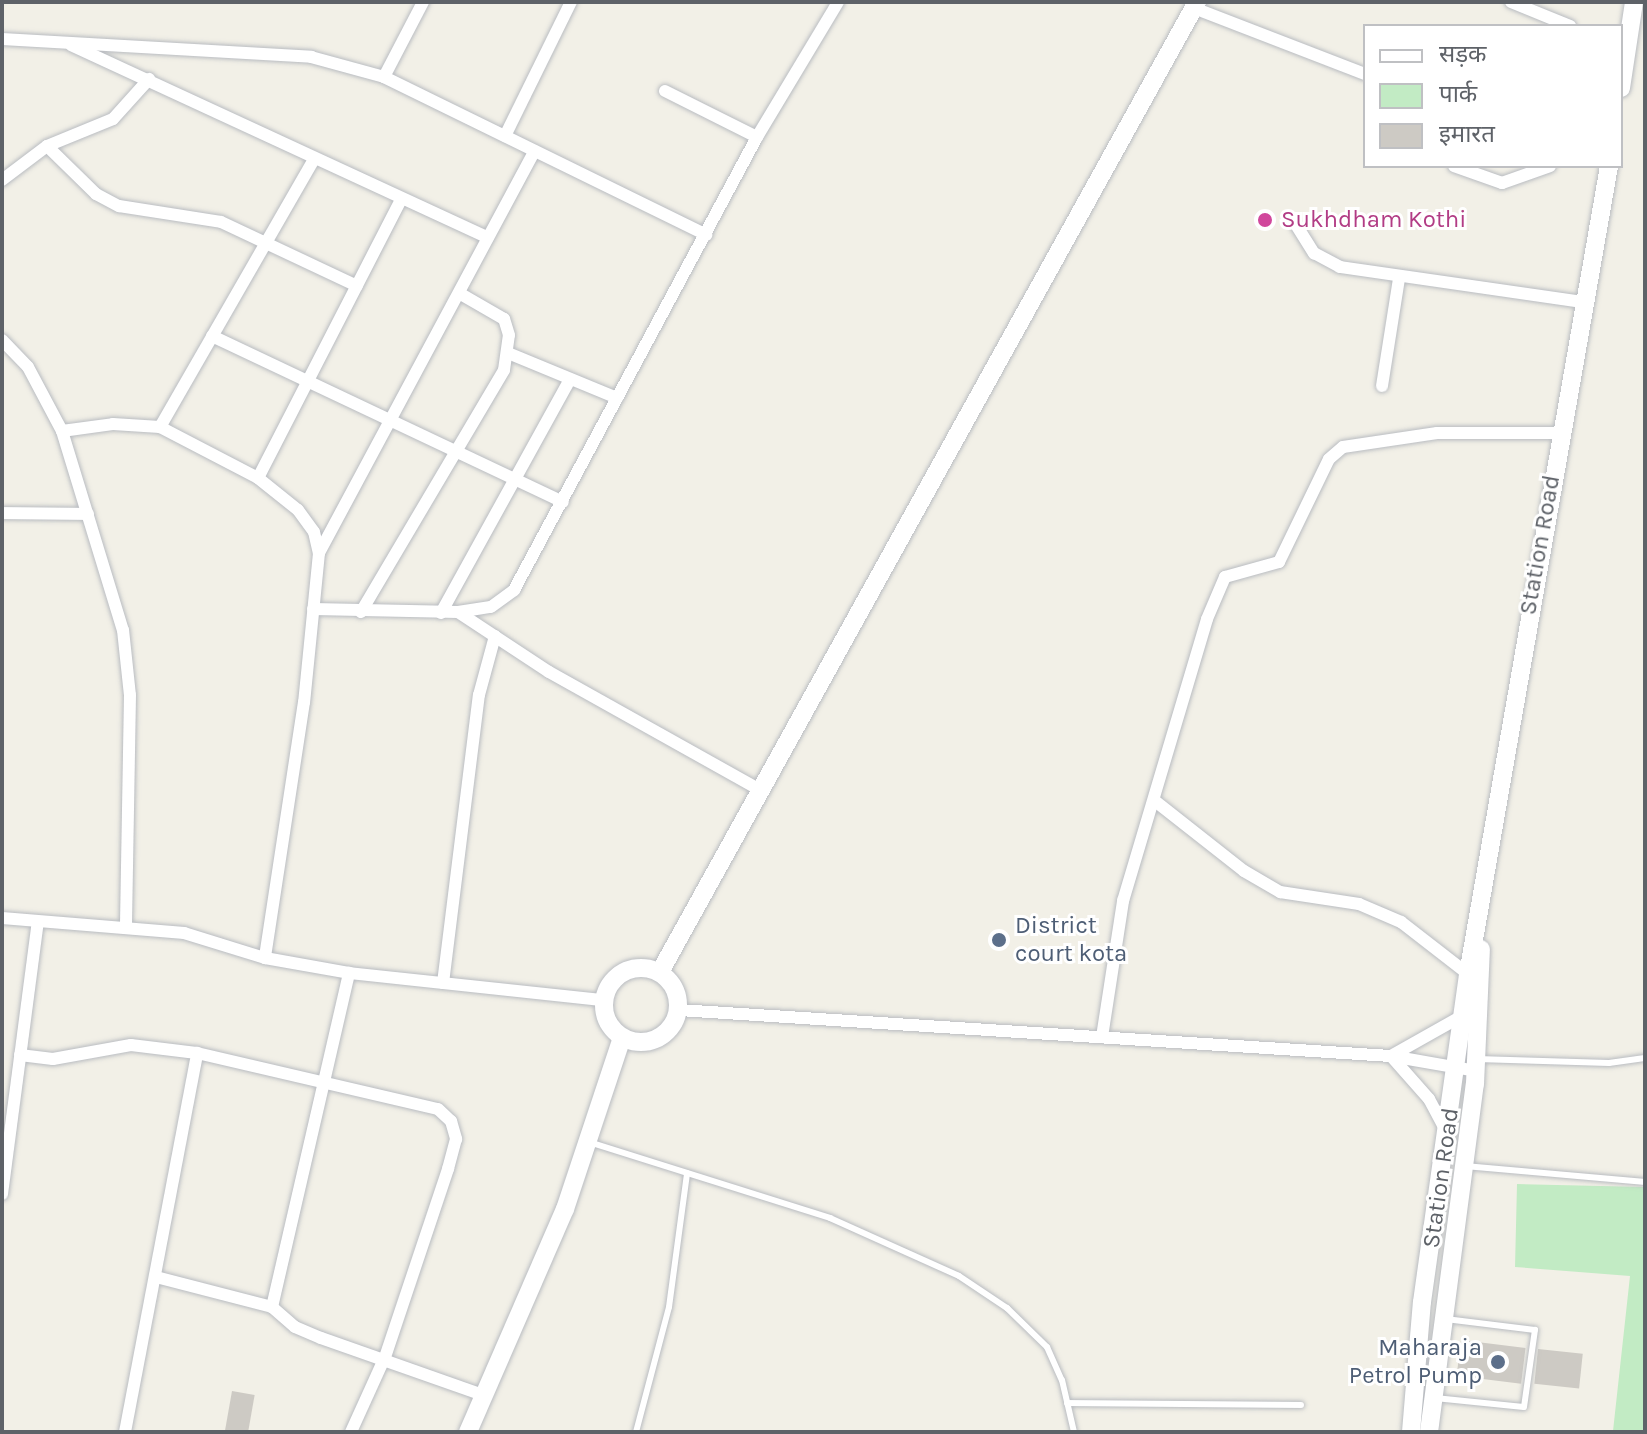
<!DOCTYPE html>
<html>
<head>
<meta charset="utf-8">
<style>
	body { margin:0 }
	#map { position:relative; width:1647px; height:1434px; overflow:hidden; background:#f2f0e7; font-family:Karla,"Noto Sans Devanagari",sans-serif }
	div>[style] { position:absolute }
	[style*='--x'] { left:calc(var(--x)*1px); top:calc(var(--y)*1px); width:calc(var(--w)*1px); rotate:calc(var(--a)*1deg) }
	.green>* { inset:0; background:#c2ebc4 }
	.building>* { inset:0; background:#cdcac4; transform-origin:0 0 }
	.roads { filter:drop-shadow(0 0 2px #b9bcc1) drop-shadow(0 0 2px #b9bcc1) }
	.lane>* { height:6px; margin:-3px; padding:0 3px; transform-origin:3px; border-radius:3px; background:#fff }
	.street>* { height:12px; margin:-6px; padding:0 6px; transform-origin:6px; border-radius:6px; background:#fff }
	.secondary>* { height:18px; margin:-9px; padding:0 9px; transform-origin:9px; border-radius:9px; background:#fff }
	.secondary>.ring { margin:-9px; padding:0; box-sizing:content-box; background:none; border:18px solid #fff; border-radius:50% }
	.dots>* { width:22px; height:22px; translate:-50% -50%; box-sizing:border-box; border:4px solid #fff; border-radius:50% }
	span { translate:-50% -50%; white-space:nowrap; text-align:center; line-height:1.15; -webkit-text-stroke:6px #fff; paint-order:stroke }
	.hotel-label { font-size:24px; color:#b23c85 }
	.left { translate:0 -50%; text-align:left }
	.street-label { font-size:24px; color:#5e6268 }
	.service-label { font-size:24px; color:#4e5e75 }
	.right { translate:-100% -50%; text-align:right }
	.frame { position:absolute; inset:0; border:4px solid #5e6268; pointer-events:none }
	.legend { position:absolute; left:1363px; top:24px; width:260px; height:144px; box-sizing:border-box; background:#fff; border:2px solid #bfc0c3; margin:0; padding:10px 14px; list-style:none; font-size:24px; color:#5e6268 }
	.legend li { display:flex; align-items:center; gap:16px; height:40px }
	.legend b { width:40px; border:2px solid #bfc0c3 }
</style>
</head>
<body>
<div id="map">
	<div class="green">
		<div style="clip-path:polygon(1517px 1184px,1645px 1187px,1645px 1432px,1613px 1431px,1630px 1276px,1515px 1267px)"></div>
	</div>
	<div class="building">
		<div style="left:1461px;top:1340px;width:65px;height:36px;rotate:7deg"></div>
		<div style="left:1538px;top:1349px;width:45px;height:35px;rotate:6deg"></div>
		<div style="left:232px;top:1391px;width:23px;height:42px;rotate:10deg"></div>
	</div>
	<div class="roads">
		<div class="lane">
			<div style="--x:1477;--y:1059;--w:132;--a:1.7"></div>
			<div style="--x:1609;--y:1063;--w:36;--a:-8"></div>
			<div style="--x:589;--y:1142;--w:253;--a:17.5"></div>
			<div style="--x:830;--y:1218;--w:141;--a:24.2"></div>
			<div style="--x:959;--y:1276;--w:58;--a:33.7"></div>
			<div style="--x:1007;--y:1308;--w:56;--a:44.3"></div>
			<div style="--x:1047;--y:1347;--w:36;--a:66"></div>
			<div style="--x:1062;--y:1380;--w:53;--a:77"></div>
			<div style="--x:1465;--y:1166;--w:181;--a:5.1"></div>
			<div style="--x:1435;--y:1398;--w:89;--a:5.8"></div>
			<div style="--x:1524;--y:1407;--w:78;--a:-81.9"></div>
			<div style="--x:1535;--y:1330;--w:90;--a:-173"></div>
			<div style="--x:1067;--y:1403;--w:234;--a:0.5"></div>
			<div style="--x:636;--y:1432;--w:129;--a:-75.2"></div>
			<div style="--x:669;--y:1307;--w:135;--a:-82.3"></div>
		</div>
		<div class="street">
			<div style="--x:1511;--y:2;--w:64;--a:22.1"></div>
			<div style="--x:1194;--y:8;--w:183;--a:21.1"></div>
			<div style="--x:2;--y:39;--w:310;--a:3.3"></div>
			<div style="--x:311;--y:57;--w:76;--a:15.3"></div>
			<div style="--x:384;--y:77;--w:359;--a:26.1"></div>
			<div style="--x:71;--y:45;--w:459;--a:24.8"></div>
			<div style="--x:384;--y:77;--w:85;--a:-62.5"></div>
			<div style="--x:665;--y:91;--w:103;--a:26.6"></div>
			<div style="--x:505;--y:136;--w:149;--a:-63.8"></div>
			<div style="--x:47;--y:146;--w:69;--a:44.4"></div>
			<div style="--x:96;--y:194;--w:26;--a:28"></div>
			<div style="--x:119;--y:206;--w:103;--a:8.9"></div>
			<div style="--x:221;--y:222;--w:150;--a:25.2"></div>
			<div style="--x:1454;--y:166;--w:51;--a:19.5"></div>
			<div style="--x:1502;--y:183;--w:51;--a:-19.5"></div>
			<div style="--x:2;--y:180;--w:56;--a:-37.1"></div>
			<div style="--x:47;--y:146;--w:71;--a:-22.2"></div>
			<div style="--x:113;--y:119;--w:54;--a:-48"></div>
			<div style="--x:1295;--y:223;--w:36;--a:58"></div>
			<div style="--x:1314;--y:253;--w:30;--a:28"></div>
			<div style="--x:1340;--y:267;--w:246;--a:8.2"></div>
			<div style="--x:212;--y:336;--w:388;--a:25.3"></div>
			<div style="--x:2;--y:340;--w:37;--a:46"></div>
			<div style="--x:28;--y:367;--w:72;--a:62"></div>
			<div style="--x:62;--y:431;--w:208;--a:73"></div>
			<div style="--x:123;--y:630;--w:65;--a:83.9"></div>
			<div style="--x:130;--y:695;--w:231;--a:91"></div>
			<div style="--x:508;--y:353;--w:118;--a:22.4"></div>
			<div style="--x:1382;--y:386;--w:108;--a:-81"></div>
			<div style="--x:160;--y:427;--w:309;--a:-60.1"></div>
			<div style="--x:62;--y:431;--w:51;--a:-7.8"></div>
			<div style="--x:113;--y:424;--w:47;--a:3.7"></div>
			<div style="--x:160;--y:427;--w:110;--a:27.5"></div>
			<div style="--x:258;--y:478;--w:51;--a:38.7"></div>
			<div style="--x:298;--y:510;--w:27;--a:54"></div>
			<div style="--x:314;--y:532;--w:22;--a:77"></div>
			<div style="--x:319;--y:553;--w:150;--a:95.7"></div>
			<div style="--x:304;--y:702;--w:259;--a:98.7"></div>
			<div style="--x:258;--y:478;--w:313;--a:-62.8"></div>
			<div style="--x:2;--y:513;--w:86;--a:0.7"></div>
			<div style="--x:319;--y:553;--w:456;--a:-61.8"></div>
			<div style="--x:313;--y:609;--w:145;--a:1.2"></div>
			<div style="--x:458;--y:612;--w:33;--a:-9"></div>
			<div style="--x:491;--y:607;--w:29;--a:-36"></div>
			<div style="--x:514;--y:590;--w:514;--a:-61.79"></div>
			<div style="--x:757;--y:137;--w:157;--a:-59"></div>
			<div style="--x:361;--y:612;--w:281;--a:-59.4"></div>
			<div style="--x:504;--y:370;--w:35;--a:-82"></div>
			<div style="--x:509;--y:335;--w:17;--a:-107"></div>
			<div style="--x:504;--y:319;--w:52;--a:-150"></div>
			<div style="--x:458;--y:612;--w:109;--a:33.4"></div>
			<div style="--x:549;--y:672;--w:242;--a:29.2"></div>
			<div style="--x:441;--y:613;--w:267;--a:-61.1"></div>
			<div style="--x:1155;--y:801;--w:113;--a:38.2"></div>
			<div style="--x:1244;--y:871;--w:42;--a:30.3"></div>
			<div style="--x:1280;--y:892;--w:80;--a:8.6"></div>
			<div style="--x:1359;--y:904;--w:46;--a:23.2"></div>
			<div style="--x:1401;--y:922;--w:85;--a:37.8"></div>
			<div style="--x:2;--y:918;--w:183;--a:4.7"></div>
			<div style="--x:184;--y:933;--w:85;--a:17.2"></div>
			<div style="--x:265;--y:958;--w:85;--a:10.1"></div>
			<div style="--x:349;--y:973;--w:255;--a:6.1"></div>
			<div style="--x:443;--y:983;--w:290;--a:-82.9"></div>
			<div style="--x:479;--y:695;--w:61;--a:-74.8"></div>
			<div style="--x:679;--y:1010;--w:713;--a:3.7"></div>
			<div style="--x:1391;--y:1056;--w:86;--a:10"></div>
			<div style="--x:1102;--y:1037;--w:138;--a:-81.2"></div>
			<div style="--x:1123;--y:901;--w:294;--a:-73.4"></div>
			<div style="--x:1207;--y:619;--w:46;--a:-66.8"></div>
			<div style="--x:1225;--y:577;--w:56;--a:-15.5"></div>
			<div style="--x:1279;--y:562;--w:114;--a:-64.1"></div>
			<div style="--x:1329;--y:459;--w:18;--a:-41"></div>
			<div style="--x:1343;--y:447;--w:95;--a:-8.5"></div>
			<div style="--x:1437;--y:433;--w:124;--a:0"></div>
			<div style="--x:20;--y:1055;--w:33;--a:7"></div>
			<div style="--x:53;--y:1059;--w:79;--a:-10.2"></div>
			<div style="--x:131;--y:1045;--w:66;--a:6.9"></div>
			<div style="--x:197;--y:1053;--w:247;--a:13.1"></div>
			<div style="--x:438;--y:1109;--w:18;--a:43"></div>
			<div style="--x:451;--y:1121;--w:19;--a:74"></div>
			<div style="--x:456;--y:1139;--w:31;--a:105"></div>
			<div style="--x:448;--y:1169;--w:198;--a:108.5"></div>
			<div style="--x:385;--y:1357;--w:82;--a:114.4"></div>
			<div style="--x:1445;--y:1129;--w:34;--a:-118"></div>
			<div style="--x:1429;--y:1099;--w:57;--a:-131.5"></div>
			<div style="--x:1391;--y:1056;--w:81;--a:-29.4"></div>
			<div style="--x:2;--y:1194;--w:274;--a:-82.5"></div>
			<div style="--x:156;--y:1277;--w:120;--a:14.5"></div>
			<div style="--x:272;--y:1307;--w:30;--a:41"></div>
			<div style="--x:295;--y:1327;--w:28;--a:23"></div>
			<div style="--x:321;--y:1338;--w:172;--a:19.4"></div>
			<div style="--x:272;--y:1307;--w:343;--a:-77"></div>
			<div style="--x:125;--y:1432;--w:386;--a:-79.2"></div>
		</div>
		<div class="secondary">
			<div style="--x:1621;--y:88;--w:87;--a:-81.4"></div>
			<div class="ring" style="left:604px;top:968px;width:56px;height:56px"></div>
			<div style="--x:660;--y:972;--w:1109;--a:-61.03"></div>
			<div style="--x:468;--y:1432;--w:243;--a:-66.5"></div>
			<div style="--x:565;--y:1209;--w:180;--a:-71.6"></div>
			<div style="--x:1411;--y:1432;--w:130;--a:-85.2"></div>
			<div style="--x:1422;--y:1302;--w:331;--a:-82"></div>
			<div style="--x:1468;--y:974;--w:820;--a:-80.1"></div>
			<div style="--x:1429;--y:1432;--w:351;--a:-82.5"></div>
			<div style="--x:1475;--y:1084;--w:135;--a:-87.5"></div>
		</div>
	</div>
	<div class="dots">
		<div style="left:1265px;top:220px;background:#d1479c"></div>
		<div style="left:999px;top:940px;background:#5c6f8a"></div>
		<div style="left:1498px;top:1362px;background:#5c6f8a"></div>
	</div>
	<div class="hotel-label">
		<span class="left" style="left:1281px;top:220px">Sukhdham Kothi</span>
	</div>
	<div class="street-label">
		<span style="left:1540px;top:545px;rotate:-80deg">Station Road</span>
		<span style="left:1441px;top:1178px;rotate:-82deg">Station Road</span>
	</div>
	<div class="service-label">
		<span class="left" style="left:1015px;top:940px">District<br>court kota</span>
		<span class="right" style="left:1482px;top:1362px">Maharaja<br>Petrol Pump</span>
	</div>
	<div class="frame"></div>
	<ul class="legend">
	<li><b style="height:10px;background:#fff"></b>सड़क</li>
	<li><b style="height:22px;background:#c2ebc4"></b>पार्क</li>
	<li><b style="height:22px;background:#cdcac4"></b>इमारत</li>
	</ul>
</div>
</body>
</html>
